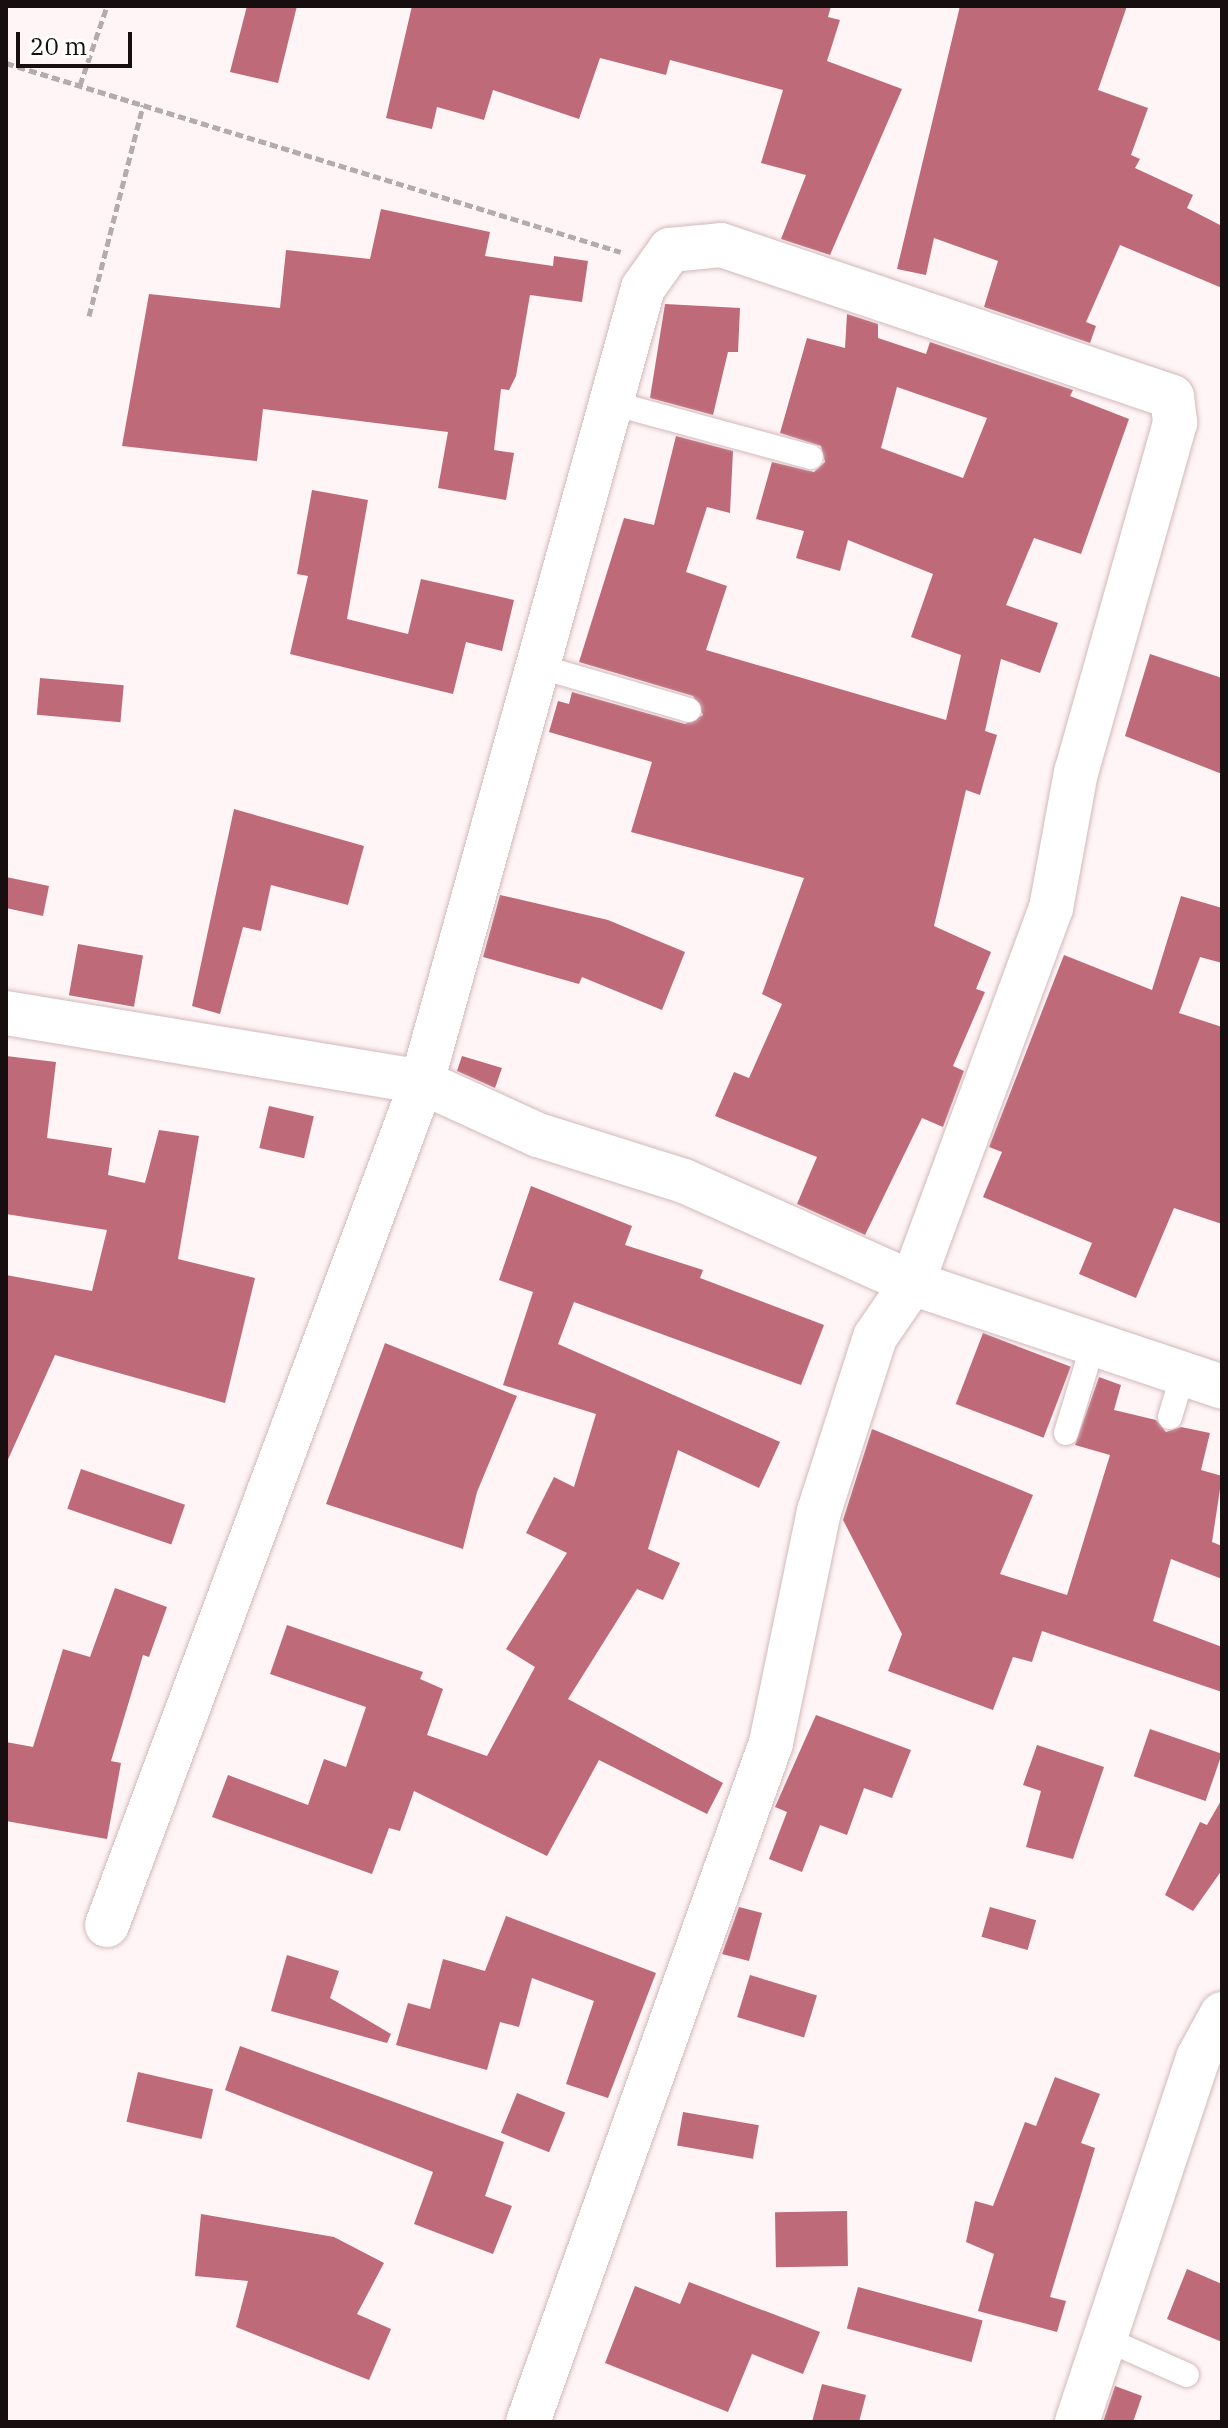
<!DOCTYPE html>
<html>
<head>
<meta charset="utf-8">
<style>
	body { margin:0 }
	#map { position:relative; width:1228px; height:2428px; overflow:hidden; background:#fff4f6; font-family:"IBM Plex Serif",serif }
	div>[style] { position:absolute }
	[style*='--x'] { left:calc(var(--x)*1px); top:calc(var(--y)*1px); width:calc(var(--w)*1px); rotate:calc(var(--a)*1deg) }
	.building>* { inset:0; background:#be6a78; transform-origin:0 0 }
	.path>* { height:5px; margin-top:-2.5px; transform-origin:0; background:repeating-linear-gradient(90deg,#b5abac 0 8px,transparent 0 12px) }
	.roads { filter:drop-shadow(0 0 2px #d1b9bc) drop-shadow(0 0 2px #d1b9bc) }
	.lane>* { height:24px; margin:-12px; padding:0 12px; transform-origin:12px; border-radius:12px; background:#fff }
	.street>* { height:44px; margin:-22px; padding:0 22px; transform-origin:22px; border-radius:22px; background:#fff }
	span { translate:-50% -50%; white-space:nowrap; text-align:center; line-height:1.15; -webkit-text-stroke:6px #fff; paint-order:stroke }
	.frame { position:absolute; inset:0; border:8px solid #160e0f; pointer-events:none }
	.scale { position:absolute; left:16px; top:32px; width:116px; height:36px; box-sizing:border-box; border:4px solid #160e0f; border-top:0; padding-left:10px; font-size:24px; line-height:28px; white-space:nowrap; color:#160e0f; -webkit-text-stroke:6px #fff; paint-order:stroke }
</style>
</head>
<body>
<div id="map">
	<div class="building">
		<div style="clip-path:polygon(247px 6px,297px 6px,278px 83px,230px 72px)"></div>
		<div style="clip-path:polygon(412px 6px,831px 6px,828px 17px,840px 20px,827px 61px,902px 89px,830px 255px,781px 239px,806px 175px,761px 163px,783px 90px,670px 60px,666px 75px,600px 58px,579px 119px,493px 90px,484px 120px,437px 107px,432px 129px,386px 118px)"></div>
		<div style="clip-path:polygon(960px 6px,1127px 6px,1098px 90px,1148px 108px,1131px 155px,1140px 159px,1135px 168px,1193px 195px,1187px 208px,1222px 226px,1222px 288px,1120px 245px,1086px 322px,1096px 326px,1090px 343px,984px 307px,998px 261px,934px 238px,926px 275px,897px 269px)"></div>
		<div style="clip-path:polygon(381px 209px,490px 232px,485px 256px,553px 266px,554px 256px,588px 261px,582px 302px,530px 295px,516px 376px,509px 390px,501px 389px,494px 450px,514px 453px,506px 500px,438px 488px,448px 432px,263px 409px,257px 461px,122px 446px,149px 294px,280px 308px,286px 250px,370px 259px)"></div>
		<div style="clip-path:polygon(665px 304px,740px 308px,738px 352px,728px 352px,713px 415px,650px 398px)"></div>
		<div style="clip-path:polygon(evenodd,847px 314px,878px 324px,878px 338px,926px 354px,930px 342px,1073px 390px,1070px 396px,1129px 419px,1081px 554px,1034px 538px,1006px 605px,1058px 623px,1040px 673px,1001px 659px,985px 731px,997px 735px,980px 795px,966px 790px,934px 926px,991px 952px,976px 989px,985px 992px,953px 1066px,964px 1071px,943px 1127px,922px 1118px,865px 1235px,797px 1204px,817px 1157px,715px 1116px,734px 1072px,749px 1078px,782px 1004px,762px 994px,804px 878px,631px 832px,652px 762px,549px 732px,558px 701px,569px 704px,572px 692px,685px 724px,703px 715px,693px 696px,579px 662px,624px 518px,654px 525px,676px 436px,733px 451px,730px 513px,707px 507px,686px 572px,727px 586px,706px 650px,946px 720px,961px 655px,911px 637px,933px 574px,848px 540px,840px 571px,796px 558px,804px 531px,756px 519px,772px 462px,814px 472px,825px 462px,821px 446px,780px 433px,807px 338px,845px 348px,847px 314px,897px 387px,987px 418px,963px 478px,881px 448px,897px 387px)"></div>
		<div style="clip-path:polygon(312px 490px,368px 500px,347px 619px,408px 634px,421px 579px,514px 600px,502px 651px,466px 642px,453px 694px,290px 654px,308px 576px,297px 574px)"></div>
		<div style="clip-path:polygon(1150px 654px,1222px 678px,1222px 774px,1125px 736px)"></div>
		<div style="left:40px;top:678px;width:84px;height:37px;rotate:5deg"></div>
		<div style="clip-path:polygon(234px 809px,364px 846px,348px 905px,271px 885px,261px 931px,243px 927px,220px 1014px,192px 1006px)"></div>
		<div style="clip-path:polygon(6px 877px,49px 886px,43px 916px,6px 908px)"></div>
		<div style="clip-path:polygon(500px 895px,608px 920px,685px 952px,662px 1010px,582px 977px,579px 984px,483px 957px)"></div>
		<div style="clip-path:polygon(1181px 896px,1222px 908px,1222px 963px,1200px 957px,1179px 1013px,1222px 1027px,1222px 1224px,1174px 1208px,1136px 1298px,1079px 1274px,1092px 1243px,983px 1197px,1002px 1152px,989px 1147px,1064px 955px,1152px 990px)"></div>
		<div style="left:78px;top:944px;width:66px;height:52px;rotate:10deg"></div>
		<div style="clip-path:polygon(6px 1056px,56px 1062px,47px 1138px,112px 1148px,108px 1175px,145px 1183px,159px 1130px,199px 1136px,178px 1259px,255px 1278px,225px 1403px,55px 1355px,6px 1464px,6px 1275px,92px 1291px,107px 1230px,6px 1214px)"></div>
		<div style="clip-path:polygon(462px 1056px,502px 1068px,495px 1088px,457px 1071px)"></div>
		<div style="left:269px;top:1106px;width:46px;height:43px;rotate:13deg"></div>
		<div style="clip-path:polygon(531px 1186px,632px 1226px,625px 1245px,703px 1270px,700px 1278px,824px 1325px,801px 1385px,574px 1302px,558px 1344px,780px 1442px,759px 1488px,678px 1450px,648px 1549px,680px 1563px,663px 1600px,637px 1589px,568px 1699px,723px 1783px,707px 1814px,599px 1760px,547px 1856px,414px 1791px,400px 1831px,389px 1828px,372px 1874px,212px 1817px,228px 1775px,308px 1805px,324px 1759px,346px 1767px,366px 1707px,270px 1674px,287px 1625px,423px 1672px,420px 1679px,443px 1689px,427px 1735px,487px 1756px,535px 1667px,506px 1649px,567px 1553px,526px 1533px,554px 1477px,574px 1487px,596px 1414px,503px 1385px,533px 1292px,499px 1280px)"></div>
		<div style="left:983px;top:1333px;width:94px;height:76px;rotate:21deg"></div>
		<div style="clip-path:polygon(385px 1343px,517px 1396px,477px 1492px,463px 1549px,326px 1504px)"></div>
		<div style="clip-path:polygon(1099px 1377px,1121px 1385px,1114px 1410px,1156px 1420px,1166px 1432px,1181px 1427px,1210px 1433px,1201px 1470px,1222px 1476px,1212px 1542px,1222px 1546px,1222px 1579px,1171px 1559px,1153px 1621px,1222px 1647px,1222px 1692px,1042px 1631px,1032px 1662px,1013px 1657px,993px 1710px,888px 1671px,902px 1634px,843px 1520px,872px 1429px,1033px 1495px,1000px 1574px,1067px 1595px,1110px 1455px,1075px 1445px)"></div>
		<div style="left:81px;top:1469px;width:110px;height:42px;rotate:19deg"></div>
		<div style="clip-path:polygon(115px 1588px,167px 1607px,149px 1657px,143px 1655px,111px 1761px,121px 1763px,107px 1839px,6px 1821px,6px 1742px,33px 1747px,63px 1649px,90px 1657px)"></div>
		<div style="clip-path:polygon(816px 1715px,911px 1750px,892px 1798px,864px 1788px,847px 1835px,820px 1825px,802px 1872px,769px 1859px,787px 1812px,775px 1807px)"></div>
		<div style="left:1150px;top:1729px;width:76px;height:50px;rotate:19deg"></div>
		<div style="clip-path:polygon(1037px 1745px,1104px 1767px,1073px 1859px,1026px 1847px,1041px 1791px,1023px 1785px)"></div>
		<div style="clip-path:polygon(1222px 1799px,1222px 1870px,1193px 1911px,1165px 1895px,1200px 1822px,1207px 1825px)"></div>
		<div style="clip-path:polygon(739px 1907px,762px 1913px,749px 1961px,722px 1954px)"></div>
		<div style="left:990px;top:1907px;width:48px;height:31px;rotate:16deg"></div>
		<div style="clip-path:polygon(506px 1916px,656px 1973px,608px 2098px,566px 2084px,594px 2001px,532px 1978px,519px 2027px,500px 2022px,487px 2070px,396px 2045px,408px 2003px,430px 2009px,443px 1959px,485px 1971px)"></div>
		<div style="clip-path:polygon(287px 1955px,339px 1971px,330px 1998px,391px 2034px,387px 2043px,271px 2011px)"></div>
		<div style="left:750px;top:1975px;width:70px;height:44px;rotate:17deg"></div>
		<div style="clip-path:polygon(240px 2046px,504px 2142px,485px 2196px,512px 2206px,493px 2254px,414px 2224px,433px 2172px,225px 2090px)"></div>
		<div style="left:138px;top:2072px;width:77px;height:51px;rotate:13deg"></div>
		<div style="clip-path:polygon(1055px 2077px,1100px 2094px,1081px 2143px,1095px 2148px,1050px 2297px,1066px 2301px,1057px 2332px,978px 2311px,994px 2254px,966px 2242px,975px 2201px,993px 2206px,1025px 2122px,1036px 2126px)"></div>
		<div style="left:517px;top:2093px;width:52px;height:43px;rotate:22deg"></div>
		<div style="left:683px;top:2112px;width:77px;height:34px;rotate:10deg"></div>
		<div style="left:847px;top:2211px;width:55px;height:72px;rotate:89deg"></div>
		<div style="clip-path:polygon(201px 2214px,334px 2237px,384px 2263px,357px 2314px,391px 2329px,369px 2380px,236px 2327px,248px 2281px,195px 2276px)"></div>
		<div style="clip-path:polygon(1187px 2269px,1222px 2284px,1222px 2342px,1167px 2319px)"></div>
		<div style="clip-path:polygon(689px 2282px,820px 2332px,803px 2374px,752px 2354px,728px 2412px,605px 2363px,635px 2286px,680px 2304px)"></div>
		<div style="left:858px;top:2287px;width:129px;height:43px;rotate:15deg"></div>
		<div style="clip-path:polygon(822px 2384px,866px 2395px,859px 2422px,812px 2422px)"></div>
		<div style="clip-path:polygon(1115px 2386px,1142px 2396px,1133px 2422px,1103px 2422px)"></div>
	</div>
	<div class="path">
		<div style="--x:6;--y:63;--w:643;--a:17.08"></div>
		<div style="--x:80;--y:85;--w:83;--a:-71.1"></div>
		<div style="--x:89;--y:316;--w:218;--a:-75.6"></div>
	</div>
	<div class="roads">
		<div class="lane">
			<div style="--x:612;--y:403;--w:206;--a:15.2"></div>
			<div style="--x:541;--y:667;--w:154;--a:16.2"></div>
			<div style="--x:1170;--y:1417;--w:42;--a:-73.3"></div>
			<div style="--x:1066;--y:1433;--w:89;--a:-73"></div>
			<div style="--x:1110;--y:2341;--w:84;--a:23.8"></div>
		</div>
		<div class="street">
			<div style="--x:6;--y:1013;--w:422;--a:9.4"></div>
			<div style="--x:422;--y:1082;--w:128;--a:24.6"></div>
			<div style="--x:538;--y:1135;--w:153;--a:17.5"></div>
			<div style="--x:684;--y:1181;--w:250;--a:24.1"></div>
			<div style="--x:912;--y:1283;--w:327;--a:18.5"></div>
			<div style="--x:107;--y:1925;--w:900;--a:-69.51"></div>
			<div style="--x:422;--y:1082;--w:824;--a:-74.45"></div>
			<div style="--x:643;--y:288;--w:47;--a:-54.6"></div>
			<div style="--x:670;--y:250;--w:51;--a:-5.6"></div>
			<div style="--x:721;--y:245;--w:476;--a:18.6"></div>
			<div style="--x:1172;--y:397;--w:26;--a:83"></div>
			<div style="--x:1175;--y:423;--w:363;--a:105.8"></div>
			<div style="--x:1076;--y:772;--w:138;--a:100.4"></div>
			<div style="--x:1051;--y:908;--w:400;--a:110.3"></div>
			<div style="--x:912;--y:1283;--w:65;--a:124.4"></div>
			<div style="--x:875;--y:1337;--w:183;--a:107.8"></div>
			<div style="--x:819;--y:1511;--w:237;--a:101.7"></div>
			<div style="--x:771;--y:1743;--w:721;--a:109.69"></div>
			<div style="--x:1077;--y:2422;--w:384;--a:-71.6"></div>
			<div style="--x:1198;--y:2058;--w:50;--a:-61.4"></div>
		</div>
	</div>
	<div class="frame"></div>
	<div class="scale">20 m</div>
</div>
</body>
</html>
